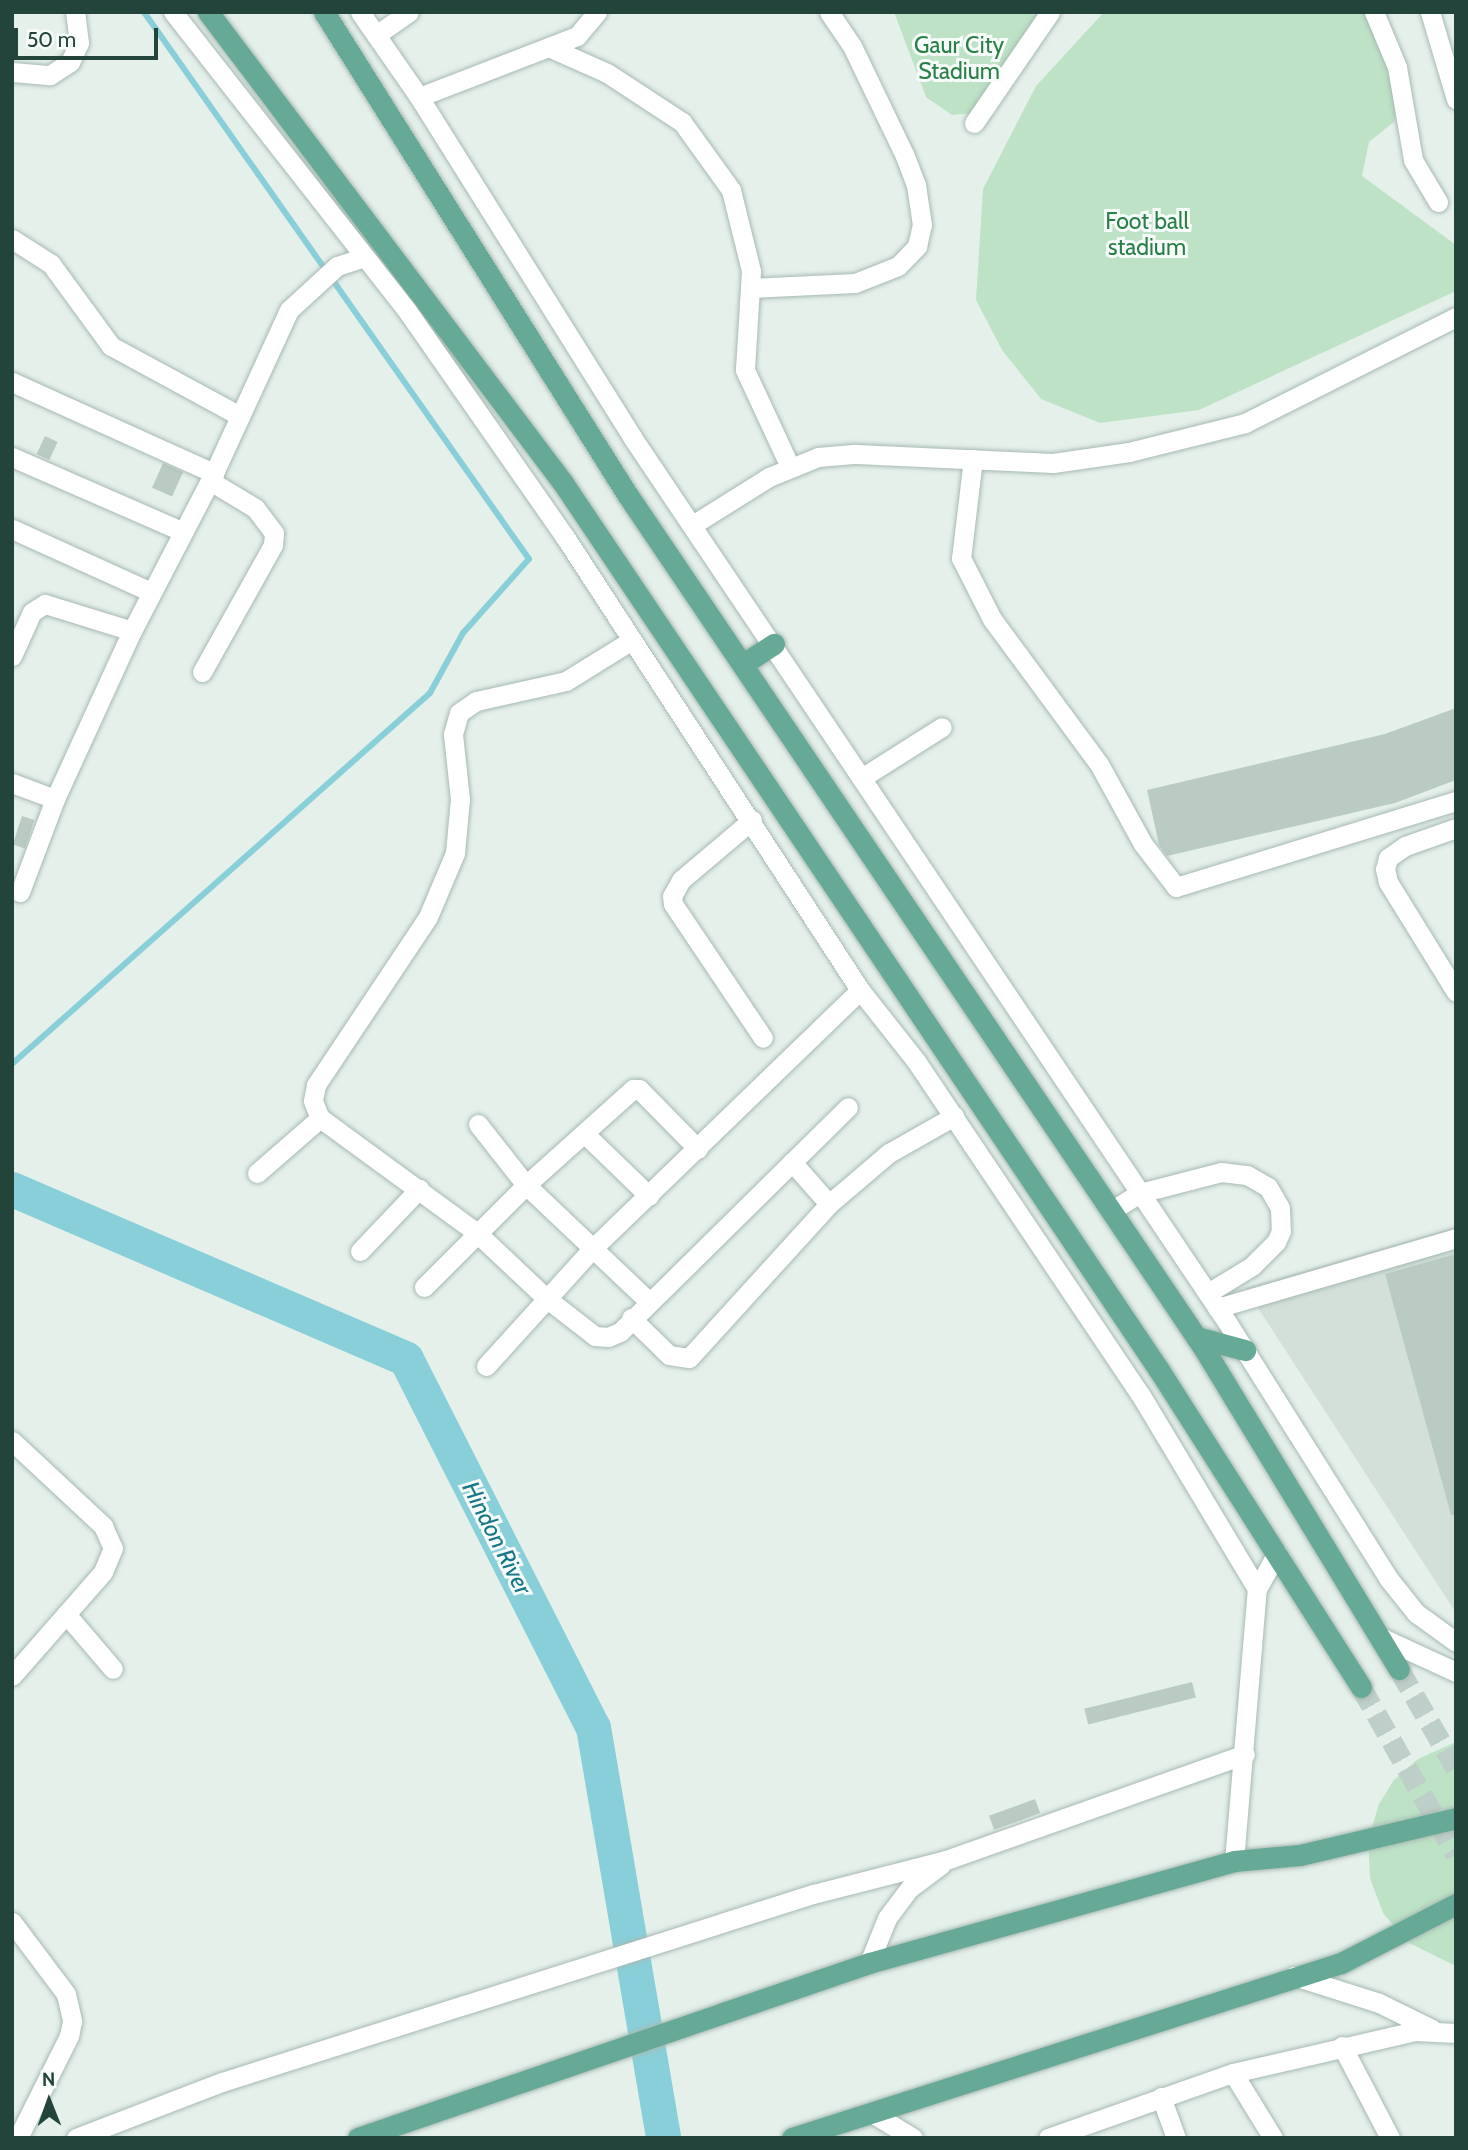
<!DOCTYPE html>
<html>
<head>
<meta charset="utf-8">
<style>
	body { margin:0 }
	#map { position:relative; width:1468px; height:2150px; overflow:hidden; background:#e5f0eb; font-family:Cabin,sans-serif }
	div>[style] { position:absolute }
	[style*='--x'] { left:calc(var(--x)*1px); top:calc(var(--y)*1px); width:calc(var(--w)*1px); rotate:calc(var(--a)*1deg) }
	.built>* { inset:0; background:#d3e0da }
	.green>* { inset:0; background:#bde2c6 }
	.stream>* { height:6px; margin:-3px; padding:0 3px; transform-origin:3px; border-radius:3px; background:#89cfd9 }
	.river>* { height:35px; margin:-17.5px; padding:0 17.5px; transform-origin:17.5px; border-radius:17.5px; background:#89cfd9 }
	.building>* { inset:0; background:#bacbc4; transform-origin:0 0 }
	.major-tunnel>* { height:21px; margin-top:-10.5px; transform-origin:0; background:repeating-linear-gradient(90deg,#becec8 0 21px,transparent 0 31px) }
	.roads { filter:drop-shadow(0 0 2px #a7b9b2) drop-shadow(0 0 2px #a7b9b2) }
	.minor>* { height:19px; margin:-9.5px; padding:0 9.5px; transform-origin:9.5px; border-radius:9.5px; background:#fff }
	.major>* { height:21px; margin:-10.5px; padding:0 10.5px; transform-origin:10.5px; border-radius:10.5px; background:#66a996 }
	span { translate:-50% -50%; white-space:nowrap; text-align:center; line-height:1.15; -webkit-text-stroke:6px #f7fbf9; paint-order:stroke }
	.park-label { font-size:23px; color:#287f47 }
	.water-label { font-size:24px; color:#157787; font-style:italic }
	.frame { position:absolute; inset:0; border:14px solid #22443a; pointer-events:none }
	.north { position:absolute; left:14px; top:2066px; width:70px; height:70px; -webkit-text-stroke:5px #f7fbf9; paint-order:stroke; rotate:359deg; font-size:19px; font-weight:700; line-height:28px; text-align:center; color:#22443a }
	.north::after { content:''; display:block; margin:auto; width:24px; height:32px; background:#22443a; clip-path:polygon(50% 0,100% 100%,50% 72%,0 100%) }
	.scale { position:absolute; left:14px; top:28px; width:144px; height:32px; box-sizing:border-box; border:4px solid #22443a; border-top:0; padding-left:9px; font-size:21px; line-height:24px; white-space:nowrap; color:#22443a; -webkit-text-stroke:5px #f7fbf9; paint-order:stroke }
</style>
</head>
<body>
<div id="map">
	<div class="built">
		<div style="clip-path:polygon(1456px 1227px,1456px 1613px,1245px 1288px)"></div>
	</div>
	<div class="green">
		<div style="clip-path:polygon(894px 12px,1041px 12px,974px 113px,952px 115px,926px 97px)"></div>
		<div style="clip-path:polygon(1104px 12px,1364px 12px,1372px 22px,1395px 87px,1395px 121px,1369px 142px,1362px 176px,1456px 245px,1456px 291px,1199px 410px,1100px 423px,1041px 399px,1002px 350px,976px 300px,983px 189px,1036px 86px)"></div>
		<div style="clip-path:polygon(1456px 1742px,1456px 1966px,1407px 1942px,1383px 1913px,1370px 1878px,1368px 1840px,1379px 1804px,1394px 1780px,1418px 1759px)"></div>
	</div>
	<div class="stream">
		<div style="--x:12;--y:1064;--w:559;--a:-41.59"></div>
		<div style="--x:430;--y:693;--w:68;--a:-61.2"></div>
		<div style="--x:463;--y:633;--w:99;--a:-48.3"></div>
		<div style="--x:529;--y:559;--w:669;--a:-125.14"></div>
	</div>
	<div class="river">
		<div style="--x:12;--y:1189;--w:429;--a:23.3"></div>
		<div style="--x:406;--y:1359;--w:413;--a:63.1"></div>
		<div style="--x:593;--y:1727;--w:417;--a:80.3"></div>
	</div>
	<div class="building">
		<div style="left:45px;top:436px;width:14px;height:20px;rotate:25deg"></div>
		<div style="left:163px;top:463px;width:22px;height:27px;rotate:24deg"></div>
		<div style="clip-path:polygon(1456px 708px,1456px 780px,1395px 803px,1167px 856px,1159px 845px,1147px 790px,1385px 734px)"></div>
		<div style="left:22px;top:816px;width:13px;height:30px;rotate:18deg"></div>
		<div style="clip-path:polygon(1456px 1254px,1456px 1515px,1451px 1515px,1385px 1274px)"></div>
		<div style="left:1192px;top:1682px;width:16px;height:111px;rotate:76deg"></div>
		<div style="left:1035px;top:1799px;width:15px;height:49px;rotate:70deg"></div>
	</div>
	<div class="major-tunnel">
		<div style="--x:1399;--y:1669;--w:114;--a:60.1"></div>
		<div style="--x:1361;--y:1687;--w:192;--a:60.4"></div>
	</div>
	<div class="roads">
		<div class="minor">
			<div style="--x:173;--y:12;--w:381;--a:51.9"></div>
			<div style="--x:408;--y:312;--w:274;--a:55.1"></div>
			<div style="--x:565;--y:537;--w:541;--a:56.93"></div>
			<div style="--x:860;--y:990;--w:90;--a:51.7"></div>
			<div style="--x:916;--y:1061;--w:401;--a:56.1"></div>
			<div style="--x:1140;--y:1394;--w:227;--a:59"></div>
			<div style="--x:360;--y:12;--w:103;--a:55.2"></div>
			<div style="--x:419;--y:97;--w:401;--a:57.9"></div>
			<div style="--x:632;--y:437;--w:1066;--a:56.09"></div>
			<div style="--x:1227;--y:1322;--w:302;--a:57.8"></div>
			<div style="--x:1388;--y:1578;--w:45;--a:51.3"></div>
			<div style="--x:1416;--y:1613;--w:49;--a:35.9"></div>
			<div style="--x:1374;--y:12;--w:60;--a:67.3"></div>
			<div style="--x:1397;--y:67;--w:94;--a:80.2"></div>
			<div style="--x:1413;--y:160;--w:49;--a:59.2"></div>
			<div style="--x:1430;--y:12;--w:91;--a:73.4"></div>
			<div style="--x:376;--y:35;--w:40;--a:-34.9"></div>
			<div style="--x:551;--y:48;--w:61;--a:24.1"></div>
			<div style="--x:607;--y:73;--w:90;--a:33.2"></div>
			<div style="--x:682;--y:122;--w:84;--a:54.2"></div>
			<div style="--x:731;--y:190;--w:83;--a:76.1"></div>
			<div style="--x:751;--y:271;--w:99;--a:93.5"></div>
			<div style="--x:745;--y:370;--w:107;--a:65.1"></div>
			<div style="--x:12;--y:72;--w:38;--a:5"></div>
			<div style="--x:50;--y:75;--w:24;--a:-33"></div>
			<div style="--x:70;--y:62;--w:21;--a:-65"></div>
			<div style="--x:79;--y:43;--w:31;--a:-97"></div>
			<div style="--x:419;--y:97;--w:169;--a:-21.1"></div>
			<div style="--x:577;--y:36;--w:31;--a:-50"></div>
			<div style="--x:974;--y:123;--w:135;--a:-55.6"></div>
			<div style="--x:12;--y:239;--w:46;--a:32.7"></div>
			<div style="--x:51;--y:264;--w:102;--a:53.8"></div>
			<div style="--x:111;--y:346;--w:147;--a:28.5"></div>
			<div style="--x:750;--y:288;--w:105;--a:-2.7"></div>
			<div style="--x:855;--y:283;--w:46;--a:-21.6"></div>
			<div style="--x:898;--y:266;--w:28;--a:-46"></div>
			<div style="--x:917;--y:246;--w:22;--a:-77"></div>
			<div style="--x:922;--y:225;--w:40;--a:-98.5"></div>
			<div style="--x:916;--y:185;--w:33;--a:-111"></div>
			<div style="--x:904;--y:154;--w:120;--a:-115.7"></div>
			<div style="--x:852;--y:46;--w:41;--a:-124.1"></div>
			<div style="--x:12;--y:382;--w:222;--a:24.3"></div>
			<div style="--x:12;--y:457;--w:184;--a:23.6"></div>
			<div style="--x:973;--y:459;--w:100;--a:96.9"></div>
			<div style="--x:961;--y:558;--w:68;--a:63.1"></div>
			<div style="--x:992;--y:619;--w:180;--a:53.6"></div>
			<div style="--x:1099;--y:764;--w:91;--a:61.2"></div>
			<div style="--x:1143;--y:844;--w:54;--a:52.5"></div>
			<div style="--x:1176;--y:887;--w:293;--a:-17.1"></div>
			<div style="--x:694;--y:524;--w:89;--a:-32.1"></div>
			<div style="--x:769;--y:477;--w:53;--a:-22.2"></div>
			<div style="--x:818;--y:457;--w:38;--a:-5"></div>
			<div style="--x:856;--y:454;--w:197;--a:2.6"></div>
			<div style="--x:1053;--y:463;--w:77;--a:-8.2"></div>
			<div style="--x:1129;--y:452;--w:120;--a:-14"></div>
			<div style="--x:1245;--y:423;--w:236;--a:-26.7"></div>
			<div style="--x:12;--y:529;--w:153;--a:24.4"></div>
			<div style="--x:632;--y:640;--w:78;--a:148.2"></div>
			<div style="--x:566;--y:681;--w:92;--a:167.5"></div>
			<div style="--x:476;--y:701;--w:21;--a:145"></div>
			<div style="--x:459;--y:713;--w:22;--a:106"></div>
			<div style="--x:453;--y:734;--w:65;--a:83.9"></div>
			<div style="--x:460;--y:799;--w:54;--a:95.3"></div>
			<div style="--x:455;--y:853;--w:69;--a:112.9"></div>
			<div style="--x:428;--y:917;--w:202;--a:123.7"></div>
			<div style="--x:316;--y:1085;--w:16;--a:101"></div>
			<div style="--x:313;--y:1101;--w:18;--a:68"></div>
			<div style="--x:320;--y:1118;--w:195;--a:36.2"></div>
			<div style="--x:477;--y:1233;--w:95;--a:43.3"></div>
			<div style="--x:546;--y:1298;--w:62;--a:37.8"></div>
			<div style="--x:595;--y:1336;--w:13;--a:4"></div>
			<div style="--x:608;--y:1337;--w:13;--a:-23"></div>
			<div style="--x:620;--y:1332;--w:320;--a:-44.6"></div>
			<div style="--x:12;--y:656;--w:48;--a:-65.6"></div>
			<div style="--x:32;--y:612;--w:15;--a:-32"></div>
			<div style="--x:45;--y:604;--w:91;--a:17.2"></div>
			<div style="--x:202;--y:672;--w:145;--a:-60.8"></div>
			<div style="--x:273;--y:545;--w:12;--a:-85"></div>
			<div style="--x:274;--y:533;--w:31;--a:-127"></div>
			<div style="--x:255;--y:508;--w:52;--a:-149"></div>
			<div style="--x:863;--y:777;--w:93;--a:-32.3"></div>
			<div style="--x:12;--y:783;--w:46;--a:20.4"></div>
			<div style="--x:752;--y:820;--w:93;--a:139.8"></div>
			<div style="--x:681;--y:880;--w:18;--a:119"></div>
			<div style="--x:672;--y:896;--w:8;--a:83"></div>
			<div style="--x:673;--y:904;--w:161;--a:56.1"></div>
			<div style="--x:1456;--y:828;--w:54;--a:160.6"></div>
			<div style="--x:1405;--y:846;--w:21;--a:145"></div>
			<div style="--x:1388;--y:858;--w:11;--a:105"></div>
			<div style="--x:1385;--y:869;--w:13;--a:77"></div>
			<div style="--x:1388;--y:882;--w:129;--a:58.3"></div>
			<div style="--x:20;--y:892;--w:99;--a:-69.4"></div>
			<div style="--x:55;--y:799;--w:185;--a:-65.4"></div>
			<div style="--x:132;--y:631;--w:178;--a:-62.6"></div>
			<div style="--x:214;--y:473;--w:179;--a:-65.3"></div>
			<div style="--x:289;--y:310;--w:65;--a:-42.5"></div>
			<div style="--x:337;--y:266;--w:29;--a:-18"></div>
			<div style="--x:478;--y:1124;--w:78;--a:51.8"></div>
			<div style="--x:526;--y:1185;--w:167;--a:43.5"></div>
			<div style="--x:585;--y:1134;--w:89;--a:44.1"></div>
			<div style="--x:792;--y:1162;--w:56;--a:48.6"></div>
			<div style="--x:257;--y:1173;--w:84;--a:-41.1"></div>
			<div style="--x:1111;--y:1211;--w:34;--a:-32"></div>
			<div style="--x:1140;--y:1193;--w:84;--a:-14.5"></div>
			<div style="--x:1221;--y:1172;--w:26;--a:7"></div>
			<div style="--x:1247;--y:1175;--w:24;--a:30"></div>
			<div style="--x:1268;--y:1187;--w:24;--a:60"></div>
			<div style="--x:1280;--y:1208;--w:23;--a:88"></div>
			<div style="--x:1281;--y:1231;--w:12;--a:114"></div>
			<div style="--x:1276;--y:1242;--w:34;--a:135"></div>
			<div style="--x:1252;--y:1266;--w:52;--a:148.5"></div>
			<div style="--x:360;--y:1251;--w:86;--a:-46.4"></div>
			<div style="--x:424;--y:1287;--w:144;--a:-45"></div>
			<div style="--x:526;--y:1185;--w:144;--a:-41.9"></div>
			<div style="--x:633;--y:1089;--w:6;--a:0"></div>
			<div style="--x:639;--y:1089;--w:84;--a:45.5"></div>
			<div style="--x:1217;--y:1308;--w:249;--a:-16.3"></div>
			<div style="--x:631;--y:1318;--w:53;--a:44.2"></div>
			<div style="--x:669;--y:1355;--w:20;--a:9"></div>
			<div style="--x:689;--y:1358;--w:208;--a:-47.7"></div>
			<div style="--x:829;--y:1204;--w:79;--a:-40.4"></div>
			<div style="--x:889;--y:1153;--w:75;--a:-29.6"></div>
			<div style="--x:486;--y:1366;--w:156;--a:-47.8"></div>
			<div style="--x:591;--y:1250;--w:374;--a:-44"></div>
			<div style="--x:12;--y:1441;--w:125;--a:43"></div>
			<div style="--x:103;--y:1526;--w:24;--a:66"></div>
			<div style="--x:113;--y:1548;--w:26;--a:113"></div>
			<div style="--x:103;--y:1572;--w:138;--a:131.2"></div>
			<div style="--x:66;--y:1614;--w:72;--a:49.5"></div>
			<div style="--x:1380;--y:1637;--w:84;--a:24.7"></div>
			<div style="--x:1234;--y:1861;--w:273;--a:-85.2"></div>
			<div style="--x:1257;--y:1589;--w:41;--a:-60.9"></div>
			<div style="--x:12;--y:1922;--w:90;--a:53.1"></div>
			<div style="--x:66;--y:1994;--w:28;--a:77"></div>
			<div style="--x:72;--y:2021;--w:15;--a:101"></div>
			<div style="--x:69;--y:2036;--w:114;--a:116.6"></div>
			<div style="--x:869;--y:1963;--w:48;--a:-68.2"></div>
			<div style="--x:887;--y:1918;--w:38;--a:-53"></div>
			<div style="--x:910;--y:1888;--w:38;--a:-37"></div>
			<div style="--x:1294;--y:1976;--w:89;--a:17.6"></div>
			<div style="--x:1379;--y:2003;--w:59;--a:26.1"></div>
			<div style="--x:1342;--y:2046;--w:104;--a:62.4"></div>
			<div style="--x:1233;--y:2073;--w:76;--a:58.4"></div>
			<div style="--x:1161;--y:2097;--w:44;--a:69.9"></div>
			<div style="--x:872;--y:2113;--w:48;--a:31.4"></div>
			<div style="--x:76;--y:2138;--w:156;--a:-21"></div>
			<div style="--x:222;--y:2082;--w:620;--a:-17.65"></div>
			<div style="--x:813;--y:1894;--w:137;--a:-14.3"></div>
			<div style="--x:946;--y:1860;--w:317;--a:-19.5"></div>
			<div style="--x:1048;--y:2138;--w:196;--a:-19.4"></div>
			<div style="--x:1233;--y:2073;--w:187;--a:-13"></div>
			<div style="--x:1415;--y:2031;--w:41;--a:2.8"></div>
		</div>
		<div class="major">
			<div style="--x:208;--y:12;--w:590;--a:52.99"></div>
			<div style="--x:563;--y:483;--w:1069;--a:56.1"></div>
			<div style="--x:1159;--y:1370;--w:376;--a:57.5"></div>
			<div style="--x:324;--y:12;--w:569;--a:57.85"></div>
			<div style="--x:627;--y:494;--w:1029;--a:55.97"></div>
			<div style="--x:1203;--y:1347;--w:377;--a:58.7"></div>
			<div style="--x:743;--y:664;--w:37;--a:-33"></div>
			<div style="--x:1196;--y:1337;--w:51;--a:14.9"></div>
			<div style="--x:358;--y:2138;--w:540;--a:-18.9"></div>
			<div style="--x:869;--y:1963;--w:379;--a:-15.6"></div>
			<div style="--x:1234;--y:1861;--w:66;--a:-5.2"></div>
			<div style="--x:1300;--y:1855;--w:160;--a:-13.3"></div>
			<div style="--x:792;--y:2138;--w:576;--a:-17.68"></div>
			<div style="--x:1341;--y:1963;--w:129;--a:-27.2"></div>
		</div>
	</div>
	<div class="park-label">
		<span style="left:959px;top:58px">Gaur City<br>Stadium</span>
		<span style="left:1147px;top:234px">Foot ball<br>stadium</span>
	</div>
	<div class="water-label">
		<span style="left:497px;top:1538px;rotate:63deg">Hindon River</span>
	</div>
	<div class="frame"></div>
	<div class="north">N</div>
	<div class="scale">50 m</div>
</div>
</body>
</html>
